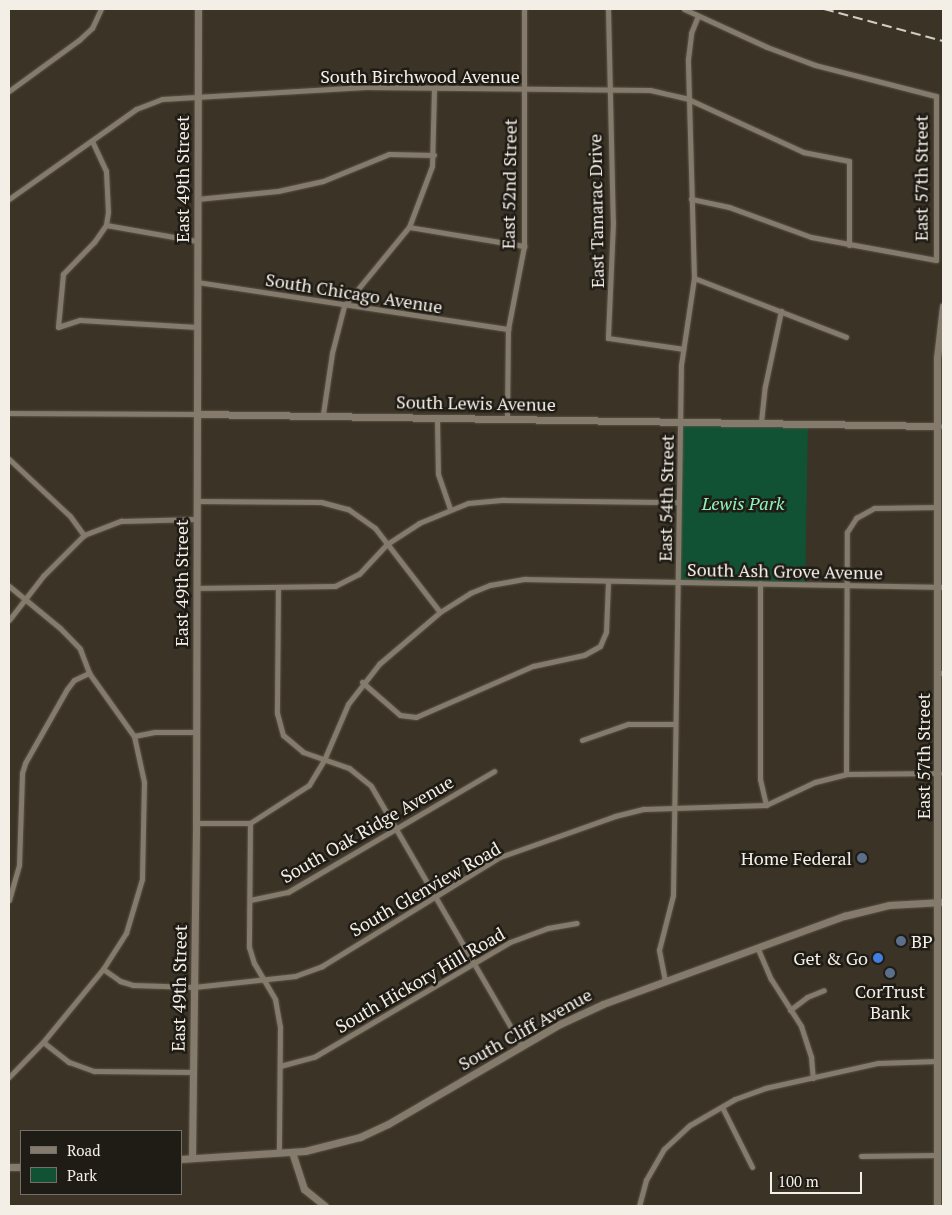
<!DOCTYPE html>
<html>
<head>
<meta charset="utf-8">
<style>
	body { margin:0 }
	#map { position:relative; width:952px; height:1215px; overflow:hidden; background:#3b3326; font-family:"PT Serif",serif }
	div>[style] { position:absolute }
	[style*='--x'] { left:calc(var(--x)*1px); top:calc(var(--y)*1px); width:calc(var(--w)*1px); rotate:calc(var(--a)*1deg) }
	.green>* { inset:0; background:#105233; transform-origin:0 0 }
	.roads { filter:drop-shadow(0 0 1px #595246) drop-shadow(0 0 1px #595246) }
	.street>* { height:5px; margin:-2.5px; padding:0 2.5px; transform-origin:2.5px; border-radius:2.5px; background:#847b6c }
	.secondary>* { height:7px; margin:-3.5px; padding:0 3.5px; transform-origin:3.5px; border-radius:3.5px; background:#847b6c }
	.rail>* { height:2px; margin-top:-1px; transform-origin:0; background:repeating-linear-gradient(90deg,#d2cdc3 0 10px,transparent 0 15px) }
	.dots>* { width:14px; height:14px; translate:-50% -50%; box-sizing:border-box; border:2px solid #1f1b15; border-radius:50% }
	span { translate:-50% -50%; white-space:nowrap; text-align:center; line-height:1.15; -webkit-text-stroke:5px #1f1b15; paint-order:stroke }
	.street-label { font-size:18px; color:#f4efe6 }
	.park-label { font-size:18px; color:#92f2bb; font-style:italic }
	.poi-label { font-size:18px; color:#f4efe6 }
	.right { translate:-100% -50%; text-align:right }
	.left { translate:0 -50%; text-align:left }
	.frame { position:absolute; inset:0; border:10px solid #f4efe6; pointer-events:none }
	.legend { position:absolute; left:20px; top:1130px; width:162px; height:65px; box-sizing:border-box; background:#1f1b15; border:1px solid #747069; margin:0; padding:6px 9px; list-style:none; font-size:15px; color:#f4efe6 }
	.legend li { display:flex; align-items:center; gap:10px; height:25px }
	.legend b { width:25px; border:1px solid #747069 }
	.scale { position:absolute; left:770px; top:1172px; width:92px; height:22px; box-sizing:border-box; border:2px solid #f4efe6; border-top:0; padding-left:6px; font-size:15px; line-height:18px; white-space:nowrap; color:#f4efe6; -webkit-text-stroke:4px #1f1b15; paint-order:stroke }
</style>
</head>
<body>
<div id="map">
	<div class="green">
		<div style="left:681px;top:421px;width:127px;height:162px;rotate:1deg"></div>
	</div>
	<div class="roads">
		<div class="street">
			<div style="--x:608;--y:9;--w:213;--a:88.7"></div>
			<div style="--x:613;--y:222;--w:116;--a:92.5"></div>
			<div style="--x:608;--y:338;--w:76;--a:8.3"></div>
			<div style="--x:684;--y:9;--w:91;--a:24.6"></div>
			<div style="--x:767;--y:47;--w:51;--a:20.6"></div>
			<div style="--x:815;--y:65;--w:125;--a:14.4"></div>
			<div style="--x:936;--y:96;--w:164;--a:90"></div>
			<div style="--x:936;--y:260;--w:127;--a:-169.6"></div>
			<div style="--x:811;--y:237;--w:87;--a:-159.9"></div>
			<div style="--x:729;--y:207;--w:39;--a:-168"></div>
			<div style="--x:9;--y:91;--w:87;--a:-36.1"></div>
			<div style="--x:79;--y:40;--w:18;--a:-43"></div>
			<div style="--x:92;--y:28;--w:21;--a:-65"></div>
			<div style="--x:92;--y:141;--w:33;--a:65"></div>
			<div style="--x:106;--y:171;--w:41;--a:87.2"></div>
			<div style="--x:108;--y:212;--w:13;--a:99"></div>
			<div style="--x:106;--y:225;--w:21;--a:125"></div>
			<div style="--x:94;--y:242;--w:45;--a:134.1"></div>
			<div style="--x:63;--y:274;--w:53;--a:95.4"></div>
			<div style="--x:58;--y:327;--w:23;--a:-18"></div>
			<div style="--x:80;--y:320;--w:117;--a:3.4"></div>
			<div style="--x:9;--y:199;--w:156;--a:-35.3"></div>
			<div style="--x:136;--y:109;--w:28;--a:-21"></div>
			<div style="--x:162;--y:99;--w:204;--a:-3.4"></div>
			<div style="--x:366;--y:87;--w:284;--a:0.6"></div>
			<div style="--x:650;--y:90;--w:39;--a:13"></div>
			<div style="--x:688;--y:99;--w:127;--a:24.7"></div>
			<div style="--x:803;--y:152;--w:47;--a:11.1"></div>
			<div style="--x:849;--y:161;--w:84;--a:90"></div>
			<div style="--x:197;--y:199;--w:81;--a:-5.6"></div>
			<div style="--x:278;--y:191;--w:46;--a:-12.5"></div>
			<div style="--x:323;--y:181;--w:71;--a:-22.2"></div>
			<div style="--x:389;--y:154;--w:45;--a:1.3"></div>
			<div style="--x:106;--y:225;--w:92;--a:10"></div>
			<div style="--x:409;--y:227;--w:117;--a:9.4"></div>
			<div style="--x:694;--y:278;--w:163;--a:21.2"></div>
			<div style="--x:197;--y:282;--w:315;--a:8.6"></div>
			<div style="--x:9;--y:413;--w:188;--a:0.3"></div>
			<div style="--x:323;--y:414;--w:62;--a:-81.6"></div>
			<div style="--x:332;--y:353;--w:49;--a:-75.7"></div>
			<div style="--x:344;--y:306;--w:102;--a:-50.6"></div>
			<div style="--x:409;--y:227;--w:65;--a:-69.3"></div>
			<div style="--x:432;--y:166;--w:77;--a:-88.5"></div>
			<div style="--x:437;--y:419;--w:55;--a:89"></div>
			<div style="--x:438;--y:474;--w:36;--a:71"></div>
			<div style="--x:507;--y:419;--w:90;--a:-89.4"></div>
			<div style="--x:508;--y:329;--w:85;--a:-79.1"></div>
			<div style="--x:524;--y:246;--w:237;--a:-90"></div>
			<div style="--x:761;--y:422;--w:36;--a:-84"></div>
			<div style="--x:765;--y:386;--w:77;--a:-78"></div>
			<div style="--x:9;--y:459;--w:83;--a:43.1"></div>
			<div style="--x:70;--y:516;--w:24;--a:54"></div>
			<div style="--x:197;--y:501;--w:124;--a:0.5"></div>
			<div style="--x:321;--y:502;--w:28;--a:15"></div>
			<div style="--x:348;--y:509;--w:33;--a:35"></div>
			<div style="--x:375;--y:528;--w:106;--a:52.3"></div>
			<div style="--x:760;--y:583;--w:196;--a:90"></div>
			<div style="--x:760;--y:779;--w:27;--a:77"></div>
			<div style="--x:9;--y:586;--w:66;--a:39.5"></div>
			<div style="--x:60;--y:628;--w:29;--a:46"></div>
			<div style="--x:80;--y:649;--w:26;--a:69"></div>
			<div style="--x:89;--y:673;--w:77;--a:54.5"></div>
			<div style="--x:134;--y:736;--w:47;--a:77.7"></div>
			<div style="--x:144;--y:782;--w:97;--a:91.2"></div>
			<div style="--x:142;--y:879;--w:56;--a:106.5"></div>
			<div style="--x:126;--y:933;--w:43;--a:122.6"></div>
			<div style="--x:103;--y:969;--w:94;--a:129.4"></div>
			<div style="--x:43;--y:1042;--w:49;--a:134.2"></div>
			<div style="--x:196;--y:588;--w:139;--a:-0.8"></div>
			<div style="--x:335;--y:586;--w:27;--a:-27"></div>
			<div style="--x:359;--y:574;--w:41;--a:-47"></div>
			<div style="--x:387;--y:544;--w:38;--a:-33"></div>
			<div style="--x:419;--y:523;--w:53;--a:-22.2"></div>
			<div style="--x:468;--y:503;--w:36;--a:-5"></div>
			<div style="--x:504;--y:500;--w:175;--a:0.7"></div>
			<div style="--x:278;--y:588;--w:125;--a:90.5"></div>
			<div style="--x:277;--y:713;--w:23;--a:75"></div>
			<div style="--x:283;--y:735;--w:26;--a:40"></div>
			<div style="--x:303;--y:752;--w:49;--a:19.2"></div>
			<div style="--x:349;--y:768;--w:28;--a:39"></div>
			<div style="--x:371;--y:786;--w:301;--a:59.9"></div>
			<div style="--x:9;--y:620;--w:56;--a:-52.3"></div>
			<div style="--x:43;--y:576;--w:58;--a:-45"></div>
			<div style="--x:84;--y:535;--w:40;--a:-21"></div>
			<div style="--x:121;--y:521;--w:75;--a:-1.5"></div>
			<div style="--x:938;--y:673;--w:5;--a:0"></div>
			<div style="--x:362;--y:682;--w:50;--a:41"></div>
			<div style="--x:400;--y:715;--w:16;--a:7"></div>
			<div style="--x:416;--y:717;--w:128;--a:-23.6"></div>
			<div style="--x:533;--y:666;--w:52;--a:-12.2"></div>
			<div style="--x:584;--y:655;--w:18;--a:-29"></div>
			<div style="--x:600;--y:646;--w:15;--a:-67"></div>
			<div style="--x:606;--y:632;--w:50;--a:-87.7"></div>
			<div style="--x:134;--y:736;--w:21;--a:-11"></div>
			<div style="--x:155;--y:732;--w:41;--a:0"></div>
			<div style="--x:582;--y:740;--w:49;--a:-19.2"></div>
			<div style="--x:628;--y:724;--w:47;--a:0"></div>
			<div style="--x:846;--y:774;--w:242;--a:-89.8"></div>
			<div style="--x:847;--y:532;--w:17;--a:-57"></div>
			<div style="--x:856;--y:518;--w:21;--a:-29"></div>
			<div style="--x:874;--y:508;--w:64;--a:-0.9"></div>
			<div style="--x:196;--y:823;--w:54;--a:0"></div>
			<div style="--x:250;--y:823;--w:70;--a:-32.8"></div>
			<div style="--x:309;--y:785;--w:29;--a:-59"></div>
			<div style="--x:324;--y:760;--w:61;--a:-66.8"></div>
			<div style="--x:348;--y:704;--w:51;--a:-52.2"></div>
			<div style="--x:379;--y:664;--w:80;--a:-40.4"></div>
			<div style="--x:440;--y:612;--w:36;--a:-32"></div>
			<div style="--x:470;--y:593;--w:22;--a:-22"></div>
			<div style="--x:490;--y:585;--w:36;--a:-10"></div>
			<div style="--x:525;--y:579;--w:418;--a:1.1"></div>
			<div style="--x:250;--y:823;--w:124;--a:90.5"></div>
			<div style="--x:249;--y:947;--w:17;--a:73"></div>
			<div style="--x:254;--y:963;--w:42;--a:59.7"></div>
			<div style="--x:275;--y:999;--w:27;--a:80"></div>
			<div style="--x:280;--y:1026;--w:127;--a:90.5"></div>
			<div style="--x:9;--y:900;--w:36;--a:-74"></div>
			<div style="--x:19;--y:865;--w:92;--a:-88.1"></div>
			<div style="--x:22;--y:773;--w:10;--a:-73"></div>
			<div style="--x:25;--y:763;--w:85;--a:-60.4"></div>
			<div style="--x:67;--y:689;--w:11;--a:-52"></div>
			<div style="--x:74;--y:680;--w:17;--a:-25"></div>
			<div style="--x:250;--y:900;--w:39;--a:-12"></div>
			<div style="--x:288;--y:892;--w:239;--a:-30.4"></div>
			<div style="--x:758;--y:949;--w:33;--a:67"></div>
			<div style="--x:771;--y:979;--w:56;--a:57.4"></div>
			<div style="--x:801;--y:1026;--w:33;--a:72"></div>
			<div style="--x:811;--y:1057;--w:21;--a:85"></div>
			<div style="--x:103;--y:969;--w:21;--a:35"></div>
			<div style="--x:120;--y:981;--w:14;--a:17"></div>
			<div style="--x:133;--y:985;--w:61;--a:1.9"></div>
			<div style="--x:194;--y:987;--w:102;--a:-6.2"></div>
			<div style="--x:295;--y:976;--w:29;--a:-20"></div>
			<div style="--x:322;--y:966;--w:209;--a:-31.5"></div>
			<div style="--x:500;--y:857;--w:122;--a:-19.6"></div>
			<div style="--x:615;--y:816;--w:30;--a:-14"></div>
			<div style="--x:644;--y:809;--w:122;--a:-1.9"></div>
			<div style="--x:766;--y:805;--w:54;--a:-25.1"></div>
			<div style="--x:815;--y:782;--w:32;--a:-14"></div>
			<div style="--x:846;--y:774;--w:93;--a:-0.6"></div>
			<div style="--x:665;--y:981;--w:32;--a:-101"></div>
			<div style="--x:659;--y:950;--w:57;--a:-75.7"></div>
			<div style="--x:673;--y:895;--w:530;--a:-89.14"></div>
			<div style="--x:681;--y:365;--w:88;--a:-81.5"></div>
			<div style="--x:694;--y:278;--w:219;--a:-91.6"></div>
			<div style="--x:688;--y:59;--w:26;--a:-83"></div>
			<div style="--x:691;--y:33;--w:18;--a:-68"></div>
			<div style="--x:790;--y:1010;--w:21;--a:-37"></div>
			<div style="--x:807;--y:997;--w:18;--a:-22"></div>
			<div style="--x:43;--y:1042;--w:33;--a:38"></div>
			<div style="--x:69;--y:1062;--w:27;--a:20"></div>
			<div style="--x:94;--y:1071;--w:99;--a:0.6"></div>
			<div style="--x:280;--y:1066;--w:35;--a:-15"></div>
			<div style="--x:314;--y:1057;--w:227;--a:-30.4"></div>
			<div style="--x:510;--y:942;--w:40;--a:-20.2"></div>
			<div style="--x:548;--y:928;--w:29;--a:-10"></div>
			<div style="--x:722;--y:1107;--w:67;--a:63.4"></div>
			<div style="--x:861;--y:1156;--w:76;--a:-0.8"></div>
			<div style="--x:639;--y:1206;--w:27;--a:-75"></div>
			<div style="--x:646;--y:1180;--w:36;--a:-60"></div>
			<div style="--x:664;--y:1149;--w:35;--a:-43"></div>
			<div style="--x:690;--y:1125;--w:52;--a:-30"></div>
			<div style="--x:735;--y:1099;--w:32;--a:-20"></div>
			<div style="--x:765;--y:1088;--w:116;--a:-12.5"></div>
			<div style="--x:878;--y:1063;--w:59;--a:-1.9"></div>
		</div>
		<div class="secondary">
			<div style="--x:197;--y:414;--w:741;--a:0.93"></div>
			<div style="--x:292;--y:1152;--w:39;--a:72"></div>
			<div style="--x:304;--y:1189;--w:27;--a:39"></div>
			<div style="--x:192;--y:1158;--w:335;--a:-89.3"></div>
			<div style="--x:196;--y:823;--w:814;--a:-89.86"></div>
			<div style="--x:181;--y:1159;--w:124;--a:-3.7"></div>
			<div style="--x:305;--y:1151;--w:57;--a:-14.3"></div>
			<div style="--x:360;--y:1137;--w:31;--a:-25"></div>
			<div style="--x:388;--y:1124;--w:199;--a:-30.2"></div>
			<div style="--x:560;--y:1024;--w:47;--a:-24.9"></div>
			<div style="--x:603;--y:1004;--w:257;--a:-20.1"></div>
			<div style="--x:844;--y:916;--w:46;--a:-13.7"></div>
			<div style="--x:889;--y:905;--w:54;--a:-3.2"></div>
			<div style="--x:9;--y:1167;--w:12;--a:0"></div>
			<div style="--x:937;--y:1206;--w:848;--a:-90"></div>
			<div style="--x:937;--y:358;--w:52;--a:-83.4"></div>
		</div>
	</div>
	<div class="rail">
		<div style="--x:824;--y:9;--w:123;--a:15.1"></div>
	</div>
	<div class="dots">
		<div style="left:862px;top:858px;background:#5c6f8a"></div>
		<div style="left:901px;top:941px;background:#5c6f8a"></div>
		<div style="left:878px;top:958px;background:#3f7fe0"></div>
		<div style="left:890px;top:973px;background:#5c6f8a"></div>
	</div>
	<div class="street-label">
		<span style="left:420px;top:76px">South Birchwood Avenue</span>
		<span style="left:921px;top:178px;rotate:-90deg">East 57th Street</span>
		<span style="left:182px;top:179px;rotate:-90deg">East 49th Street</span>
		<span style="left:509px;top:184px;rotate:-89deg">East 52nd Street</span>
		<span style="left:596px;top:211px;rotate:-91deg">East Tamarac Drive</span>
		<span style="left:354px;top:293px;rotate:9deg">South Chicago Avenue</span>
		<span style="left:476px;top:403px;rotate:1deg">South Lewis Avenue</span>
		<span style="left:666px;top:498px;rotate:-89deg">East 54th Street</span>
		<span style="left:785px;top:571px;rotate:1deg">South Ash Grove Avenue</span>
		<span style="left:181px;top:583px;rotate:-90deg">East 49th Street</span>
		<span style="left:923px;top:756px;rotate:-90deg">East 57th Street</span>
		<span style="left:367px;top:829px;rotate:-30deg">South Oak Ridge Avenue</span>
		<span style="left:425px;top:889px;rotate:-30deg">South Glenview Road</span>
		<span style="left:420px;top:980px;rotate:-30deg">South Hickory Hill Road</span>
		<span style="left:179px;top:988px;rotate:-89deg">East 49th Street</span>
		<span style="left:525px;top:1029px;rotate:-29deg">South Cliff Avenue</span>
	</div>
	<div class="park-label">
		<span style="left:743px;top:503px">Lewis Park</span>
	</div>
	<div class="poi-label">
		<span class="right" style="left:852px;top:858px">Home Federal</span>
		<span class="left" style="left:911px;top:941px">BP</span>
		<span class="right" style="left:868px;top:958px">Get &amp; Go</span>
		<span style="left:890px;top:1002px">CorTrust<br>Bank</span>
	</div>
	<div class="frame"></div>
	<ul class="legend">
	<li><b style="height:6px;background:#847b6c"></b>Road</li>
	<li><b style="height:14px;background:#105233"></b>Park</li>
	</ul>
	<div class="scale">100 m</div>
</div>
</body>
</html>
